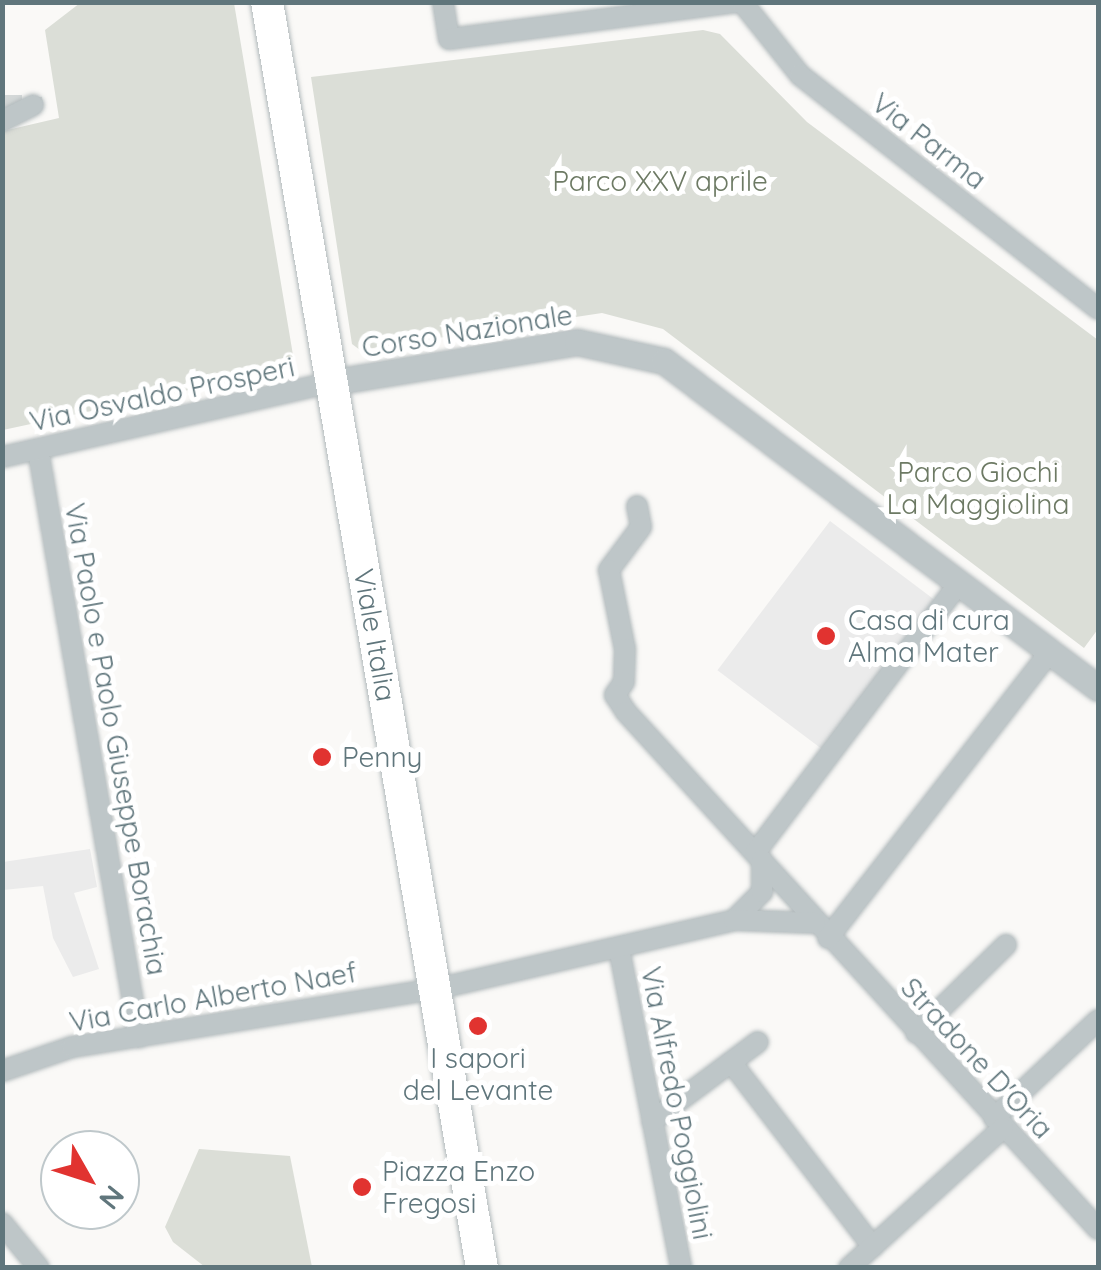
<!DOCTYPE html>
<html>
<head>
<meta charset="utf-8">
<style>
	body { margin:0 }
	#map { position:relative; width:1101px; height:1270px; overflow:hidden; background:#faf9f7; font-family:Quicksand,sans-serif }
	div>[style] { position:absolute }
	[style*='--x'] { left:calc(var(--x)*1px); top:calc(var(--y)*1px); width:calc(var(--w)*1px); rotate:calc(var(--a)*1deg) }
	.built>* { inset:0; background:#ebebeb; transform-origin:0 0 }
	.green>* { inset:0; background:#dbded7 }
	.minor-tunnel>* { height:20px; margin-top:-10px; transform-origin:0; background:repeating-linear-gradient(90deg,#d4d8d8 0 20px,transparent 0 30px) }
	.roads { filter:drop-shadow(0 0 2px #b2babc) drop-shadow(0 0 2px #b2babc) }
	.minor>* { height:20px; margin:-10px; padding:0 10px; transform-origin:10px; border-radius:10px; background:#bec6c8 }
	.tertiary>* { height:25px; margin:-12.5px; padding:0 12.5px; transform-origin:12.5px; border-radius:12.5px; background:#bec6c8 }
	.primary>* { height:32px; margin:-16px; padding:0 16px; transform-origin:16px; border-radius:16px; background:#fff }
	.dots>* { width:28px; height:28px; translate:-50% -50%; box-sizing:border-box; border:5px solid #fff; border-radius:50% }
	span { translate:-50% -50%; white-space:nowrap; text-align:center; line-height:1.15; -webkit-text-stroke:10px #fff; paint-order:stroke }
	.street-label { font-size:28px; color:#60767c }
	.park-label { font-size:28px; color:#6d7a64 }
	.poi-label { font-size:28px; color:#60767c }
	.left { translate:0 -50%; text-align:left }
	.frame { position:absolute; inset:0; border:5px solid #60767c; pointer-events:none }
	.north { position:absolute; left:40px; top:1130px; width:100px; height:100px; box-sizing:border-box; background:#fff; border:2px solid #bfc8cb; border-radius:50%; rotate:129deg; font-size:28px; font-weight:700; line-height:40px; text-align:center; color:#60767c }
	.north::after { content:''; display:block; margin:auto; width:35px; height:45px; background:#e13330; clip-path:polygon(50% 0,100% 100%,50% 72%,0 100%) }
</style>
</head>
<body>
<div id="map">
	<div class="built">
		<div style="left:830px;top:521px;width:132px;height:187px;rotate:37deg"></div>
		<div style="clip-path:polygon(90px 849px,97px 887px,74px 893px,99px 969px,73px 977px,53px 938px,43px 886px,3px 890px,3px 862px)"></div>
	</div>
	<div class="green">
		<div style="clip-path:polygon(80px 3px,234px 3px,295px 367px,3px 430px,3px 131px,59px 118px,45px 30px)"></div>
		<div style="clip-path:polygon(703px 30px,720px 34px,807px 122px,1098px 340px,1098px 629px,1084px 648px,663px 329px,602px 313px,360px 350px,352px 344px,311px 77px)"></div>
		<div style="clip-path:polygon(199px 1149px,290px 1156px,312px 1267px,205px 1267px,173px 1242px,165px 1227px)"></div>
	</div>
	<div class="minor-tunnel">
		<div style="--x:2;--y:105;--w:31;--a:0"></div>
		<div style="--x:33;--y:105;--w:7;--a:-98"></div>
	</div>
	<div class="roads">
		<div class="minor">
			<div style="--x:443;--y:2;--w:37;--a:81"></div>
			<div style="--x:449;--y:39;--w:292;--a:-7.3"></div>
			<div style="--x:742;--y:2;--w:93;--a:51.5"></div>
			<div style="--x:800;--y:75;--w:379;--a:38.1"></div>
			<div style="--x:2;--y:121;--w:35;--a:-27"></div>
			<div style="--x:38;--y:449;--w:597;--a:80.25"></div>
			<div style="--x:2;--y:457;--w:339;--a:-12.8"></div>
			<div style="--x:637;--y:506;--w:21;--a:79"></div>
			<div style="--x:641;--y:527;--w:54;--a:126.7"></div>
			<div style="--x:609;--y:570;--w:81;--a:78.6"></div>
			<div style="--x:625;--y:649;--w:33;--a:92"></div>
			<div style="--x:624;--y:682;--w:16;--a:125"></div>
			<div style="--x:615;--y:695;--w:20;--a:57"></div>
			<div style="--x:626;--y:712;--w:700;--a:47.61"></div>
			<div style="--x:755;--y:853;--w:338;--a:-52.9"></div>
			<div style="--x:734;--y:920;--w:40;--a:-45"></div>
			<div style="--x:762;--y:892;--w:32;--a:-90"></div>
			<div style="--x:828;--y:938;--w:362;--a:-52.2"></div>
			<div style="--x:619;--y:948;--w:326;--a:79"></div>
			<div style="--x:916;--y:1033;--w:126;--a:-44.4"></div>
			<div style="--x:731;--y:1062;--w:233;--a:52.5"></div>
			<div style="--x:2;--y:1071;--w:74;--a:-18.9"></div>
			<div style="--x:72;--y:1047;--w:369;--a:-9.1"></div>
			<div style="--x:436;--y:989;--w:306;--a:-13"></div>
			<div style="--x:734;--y:920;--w:81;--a:2.1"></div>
			<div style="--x:994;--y:1118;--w:143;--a:-43.3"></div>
			<div style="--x:652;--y:1121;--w:132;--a:-36.7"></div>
			<div style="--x:2;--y:1223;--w:58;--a:50.6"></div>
			<div style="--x:849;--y:1268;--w:208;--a:-42.3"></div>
		</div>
		<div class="tertiary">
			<div style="--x:333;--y:382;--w:247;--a:-9.3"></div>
			<div style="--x:577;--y:342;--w:89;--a:12.3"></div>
			<div style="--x:664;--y:361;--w:543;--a:37"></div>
		</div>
		<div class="primary">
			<div style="--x:267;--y:2;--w:1284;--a:80.36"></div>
		</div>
	</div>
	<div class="dots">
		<div style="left:826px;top:636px;background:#e13330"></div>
		<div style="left:322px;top:757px;background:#e13330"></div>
		<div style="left:478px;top:1026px;background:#e13330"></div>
		<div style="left:362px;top:1187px;background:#e13330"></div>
	</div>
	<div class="street-label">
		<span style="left:929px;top:141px;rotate:38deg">Via Parma</span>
		<span style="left:467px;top:331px;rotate:-9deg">Corso Nazionale</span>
		<span style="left:162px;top:394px;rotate:-12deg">Via Osvaldo Prosperi</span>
		<span style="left:375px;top:635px;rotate:80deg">Viale Italia</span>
		<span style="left:116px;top:739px;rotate:80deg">Via Paolo e Paolo Giuseppe Borachia</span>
		<span style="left:213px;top:997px;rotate:-10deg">Via Carlo Alberto Naef</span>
		<span style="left:977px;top:1058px;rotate:47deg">Stradone D'Oria</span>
		<span style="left:677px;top:1103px;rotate:79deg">Via Alfredo Poggiolini</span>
	</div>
	<div class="park-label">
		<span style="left:660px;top:181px">Parco XXV aprile</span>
		<span style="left:978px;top:488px">Parco Giochi<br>La Maggiolina</span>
	</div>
	<div class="poi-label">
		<span class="left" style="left:848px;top:636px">Casa di cura<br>Alma Mater</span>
		<span class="left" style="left:342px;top:757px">Penny</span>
		<span style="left:478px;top:1074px">I sapori<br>del Levante</span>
		<span class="left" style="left:382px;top:1187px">Piazza Enzo<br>Fregosi</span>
	</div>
	<div class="frame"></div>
	<div class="north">N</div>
</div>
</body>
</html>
